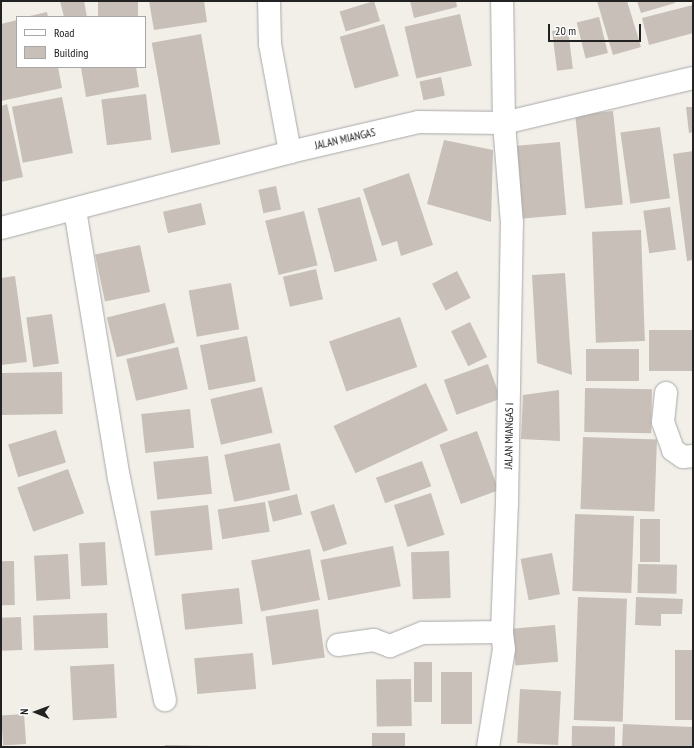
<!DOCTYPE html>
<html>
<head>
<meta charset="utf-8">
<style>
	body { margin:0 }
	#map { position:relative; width:694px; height:748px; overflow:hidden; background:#f2efe9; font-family:"PT Sans Narrow",sans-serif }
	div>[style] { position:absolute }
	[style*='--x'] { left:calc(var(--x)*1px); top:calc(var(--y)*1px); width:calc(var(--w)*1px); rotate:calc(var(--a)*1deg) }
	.building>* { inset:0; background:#c7bfb8; transform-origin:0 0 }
	.roads { filter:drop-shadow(0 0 1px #a9a9a9) drop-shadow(0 0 1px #a9a9a9) }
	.minor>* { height:22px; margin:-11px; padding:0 11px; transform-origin:11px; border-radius:11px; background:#fff }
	span { translate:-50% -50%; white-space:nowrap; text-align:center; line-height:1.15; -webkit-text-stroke:3px #fff; paint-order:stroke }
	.street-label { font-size:11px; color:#222 }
	.frame { position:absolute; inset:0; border:2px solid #222; pointer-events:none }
	.legend { position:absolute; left:16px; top:16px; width:130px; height:52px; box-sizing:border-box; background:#fff; border:1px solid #a7a7a7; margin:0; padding:5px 7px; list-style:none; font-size:12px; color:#222 }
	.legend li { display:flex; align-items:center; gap:8px; height:20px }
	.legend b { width:20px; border:1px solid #a7a7a7 }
	.north { position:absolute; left:16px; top:692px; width:40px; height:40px; -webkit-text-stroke:3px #fff; paint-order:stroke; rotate:271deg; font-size:11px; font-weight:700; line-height:16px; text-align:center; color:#222 }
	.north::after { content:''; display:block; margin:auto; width:14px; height:18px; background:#222; clip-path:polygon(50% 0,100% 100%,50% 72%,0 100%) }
	.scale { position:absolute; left:548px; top:24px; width:93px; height:18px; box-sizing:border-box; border:2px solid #222; border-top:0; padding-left:5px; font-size:12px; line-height:14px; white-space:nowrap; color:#222; -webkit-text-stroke:3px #fff; paint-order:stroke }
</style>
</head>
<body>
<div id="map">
	<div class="building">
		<div style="clip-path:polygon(60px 1px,84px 1px,87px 17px,64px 17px)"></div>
		<div style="left:98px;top:1px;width:40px;height:16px"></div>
		<div style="clip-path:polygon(149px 1px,204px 1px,207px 22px,154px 30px)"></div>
		<div style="left:374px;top:1px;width:21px;height:36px;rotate:73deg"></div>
		<div style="clip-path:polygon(410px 1px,456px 1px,457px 7px,414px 18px)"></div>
		<div style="clip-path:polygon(597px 1px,627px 1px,641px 47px,613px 55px)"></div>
		<div style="clip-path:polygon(637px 1px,675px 1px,675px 3px,641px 13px)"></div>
		<div style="clip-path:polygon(693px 5px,693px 33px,649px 45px,642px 18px)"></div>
		<div style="clip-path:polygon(47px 12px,48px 17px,30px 17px,30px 16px)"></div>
		<div style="left:460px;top:14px;width:53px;height:57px;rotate:77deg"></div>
		<div style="left:599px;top:17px;width:37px;height:23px;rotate:76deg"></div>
		<div style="clip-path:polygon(17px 20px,17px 67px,58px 67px,62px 88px,1px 101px,1px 24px)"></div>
		<div style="left:384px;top:24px;width:54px;height:46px;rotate:74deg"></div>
		<div style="left:568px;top:29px;width:40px;height:16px;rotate:83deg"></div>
		<div style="left:201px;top:34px;width:112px;height:50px;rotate:80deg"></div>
		<div style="clip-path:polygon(136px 67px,139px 87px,86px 97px,81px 68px)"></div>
		<div style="left:441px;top:77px;width:19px;height:22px;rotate:78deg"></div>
		<div style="left:146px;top:94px;width:46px;height:45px;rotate:83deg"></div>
		<div style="left:62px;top:97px;width:57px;height:51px;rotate:79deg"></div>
		<div style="clip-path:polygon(7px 104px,23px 177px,1px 182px,1px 106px)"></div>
		<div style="clip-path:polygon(686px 107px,693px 107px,693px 132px,689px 133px)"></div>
		<div style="left:613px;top:111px;width:94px;height:38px;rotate:84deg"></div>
		<div style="left:660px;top:127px;width:72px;height:40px;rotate:82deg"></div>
		<div style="clip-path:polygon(444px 140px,493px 150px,491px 222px,427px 204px)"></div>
		<div style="left:560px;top:142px;width:73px;height:46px;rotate:85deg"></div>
		<div style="clip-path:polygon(693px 151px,693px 260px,687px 261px,673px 154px)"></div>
		<div style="clip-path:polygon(409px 173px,433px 245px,401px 256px,397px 241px,382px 246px,363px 189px)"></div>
		<div style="left:276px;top:186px;width:24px;height:18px;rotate:78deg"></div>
		<div style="left:360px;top:197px;width:66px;height:44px;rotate:75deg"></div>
		<div style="left:201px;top:203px;width:22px;height:39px;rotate:77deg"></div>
		<div style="left:670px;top:207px;width:43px;height:27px;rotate:82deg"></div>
		<div style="left:304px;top:211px;width:56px;height:40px;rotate:76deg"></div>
		<div style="left:641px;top:230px;width:111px;height:49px;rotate:88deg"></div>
		<div style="left:140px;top:245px;width:48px;height:46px;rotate:78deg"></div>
		<div style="left:316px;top:269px;width:31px;height:34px;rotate:77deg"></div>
		<div style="left:457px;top:271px;width:30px;height:28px;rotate:63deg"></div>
		<div style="clip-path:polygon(565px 273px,572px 375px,537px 363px,532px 275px)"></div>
		<div style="clip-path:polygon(15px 276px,27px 362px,1px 365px,1px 278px)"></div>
		<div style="left:231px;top:283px;width:47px;height:43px;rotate:80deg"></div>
		<div style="left:165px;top:303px;width:41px;height:60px;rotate:76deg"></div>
		<div style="left:52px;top:314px;width:50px;height:26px;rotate:82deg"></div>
		<div style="left:400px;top:317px;width:53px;height:75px;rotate:71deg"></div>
		<div style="left:470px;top:322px;width:39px;height:21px;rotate:64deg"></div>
		<div style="left:649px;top:330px;width:44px;height:41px"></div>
		<div style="left:247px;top:336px;width:46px;height:48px;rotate:79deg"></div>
		<div style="left:178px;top:347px;width:43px;height:53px;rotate:77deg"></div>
		<div style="left:586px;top:349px;width:53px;height:32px"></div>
		<div style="left:488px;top:364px;width:37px;height:47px;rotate:70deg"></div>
		<div style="left:62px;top:372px;width:42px;height:61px;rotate:89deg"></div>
		<div style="left:426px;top:383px;width:52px;height:102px;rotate:65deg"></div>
		<div style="left:262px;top:387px;width:47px;height:53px;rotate:77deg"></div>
		<div style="left:585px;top:388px;width:67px;height:44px;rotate:1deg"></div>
		<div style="clip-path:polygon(559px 390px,560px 441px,521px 439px,523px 395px)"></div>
		<div style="left:190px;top:409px;width:39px;height:49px;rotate:84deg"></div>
		<div style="left:56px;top:430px;width:34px;height:50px;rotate:73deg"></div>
		<div style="left:477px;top:431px;width:63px;height:40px;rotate:70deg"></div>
		<div style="left:583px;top:437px;width:74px;height:72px;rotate:2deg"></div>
		<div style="left:280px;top:443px;width:48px;height:57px;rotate:78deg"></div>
		<div style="left:208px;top:456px;width:38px;height:55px;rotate:84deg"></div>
		<div style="left:422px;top:461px;width:27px;height:49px;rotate:70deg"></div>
		<div style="left:68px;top:469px;width:47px;height:54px;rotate:70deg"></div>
		<div style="left:431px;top:493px;width:44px;height:39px;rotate:72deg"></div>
		<div style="left:297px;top:494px;width:21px;height:30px;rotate:76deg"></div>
		<div style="left:265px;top:502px;width:30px;height:48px;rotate:81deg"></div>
		<div style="left:334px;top:504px;width:42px;height:25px;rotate:72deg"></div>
		<div style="left:208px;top:505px;width:45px;height:58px;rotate:84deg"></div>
		<div style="left:575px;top:514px;width:59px;height:77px;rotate:2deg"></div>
		<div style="left:640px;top:519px;width:20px;height:43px"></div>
		<div style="left:105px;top:542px;width:43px;height:26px;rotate:87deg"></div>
		<div style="left:393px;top:546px;width:41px;height:74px;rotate:79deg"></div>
		<div style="left:310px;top:549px;width:52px;height:60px;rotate:79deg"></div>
		<div style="left:449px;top:551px;width:47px;height:38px;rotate:88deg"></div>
		<div style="left:552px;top:553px;width:42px;height:32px;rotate:79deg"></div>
		<div style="left:68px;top:554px;width:45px;height:34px;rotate:87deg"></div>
		<div style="left:14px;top:561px;width:44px;height:13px;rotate:89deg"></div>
		<div style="left:638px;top:564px;width:39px;height:29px;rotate:1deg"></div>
		<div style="left:239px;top:588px;width:36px;height:58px;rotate:84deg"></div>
		<div style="left:578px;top:597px;width:49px;height:123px;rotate:2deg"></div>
		<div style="clip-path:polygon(636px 597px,683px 599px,682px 614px,661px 614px,661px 626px,635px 625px)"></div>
		<div style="left:318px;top:609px;width:49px;height:53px;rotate:82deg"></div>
		<div style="left:107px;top:613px;width:35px;height:74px;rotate:88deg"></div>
		<div style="left:21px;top:617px;width:33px;height:20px;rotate:88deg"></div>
		<div style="left:555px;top:625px;width:37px;height:43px;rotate:85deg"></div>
		<div style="left:675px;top:650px;width:18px;height:70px"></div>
		<div style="left:253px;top:653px;width:36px;height:59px;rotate:85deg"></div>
		<div style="left:414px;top:662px;width:18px;height:40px"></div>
		<div style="left:114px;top:664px;width:54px;height:44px;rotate:87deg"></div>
		<div style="left:441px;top:672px;width:31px;height:52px"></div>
		<div style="left:411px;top:679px;width:47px;height:35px;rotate:89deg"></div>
		<div style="left:520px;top:689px;width:41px;height:54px;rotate:3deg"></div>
		<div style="left:24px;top:714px;width:30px;height:23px;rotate:86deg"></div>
		<div style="clip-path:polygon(623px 724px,693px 727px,693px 747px,622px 747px)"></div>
		<div style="left:572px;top:726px;width:43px;height:21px;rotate:1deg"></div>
		<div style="left:372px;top:733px;width:33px;height:14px"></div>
		<div style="clip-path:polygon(165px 745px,212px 746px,212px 747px,165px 747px)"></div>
	</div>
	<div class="roads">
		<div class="minor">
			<div style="--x:269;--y:1;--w:43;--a:88.7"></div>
			<div style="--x:270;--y:44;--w:110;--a:79.5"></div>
			<div style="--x:75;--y:210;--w:272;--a:80.7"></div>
			<div style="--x:119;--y:478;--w:227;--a:78.3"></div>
			<div style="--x:1;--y:228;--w:299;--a:-14.7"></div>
			<div style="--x:290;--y:152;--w:132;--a:-13.1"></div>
			<div style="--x:419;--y:122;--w:85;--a:0.7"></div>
			<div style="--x:504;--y:123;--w:194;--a:-13.4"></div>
			<div style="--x:666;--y:393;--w:29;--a:96"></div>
			<div style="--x:663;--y:422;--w:30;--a:70"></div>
			<div style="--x:673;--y:450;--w:12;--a:35"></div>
			<div style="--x:683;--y:457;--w:10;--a:-6"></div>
			<div style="--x:338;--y:645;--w:36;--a:-8"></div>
			<div style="--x:374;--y:640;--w:17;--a:21"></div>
			<div style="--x:390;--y:646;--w:35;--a:-22"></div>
			<div style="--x:423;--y:633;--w:79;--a:-0.7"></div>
			<div style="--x:488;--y:747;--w:99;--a:-80.7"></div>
			<div style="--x:504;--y:649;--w:17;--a:-97"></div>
			<div style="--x:502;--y:632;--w:129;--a:-87.8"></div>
			<div style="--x:507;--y:503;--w:280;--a:-89"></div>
			<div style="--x:512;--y:223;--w:100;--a:-94.6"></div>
			<div style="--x:504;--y:123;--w:122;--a:-90.9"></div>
		</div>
	</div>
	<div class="street-label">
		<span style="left:345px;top:139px;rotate:-13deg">JALAN MIANGAS</span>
		<span style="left:509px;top:436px;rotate:-89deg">JALAN MIANGAS I</span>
	</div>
	<div class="frame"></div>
	<ul class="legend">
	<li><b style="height:5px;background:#fff"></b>Road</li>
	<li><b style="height:11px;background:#c7bfb8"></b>Building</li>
	</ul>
	<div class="north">N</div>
	<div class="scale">20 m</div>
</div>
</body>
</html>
